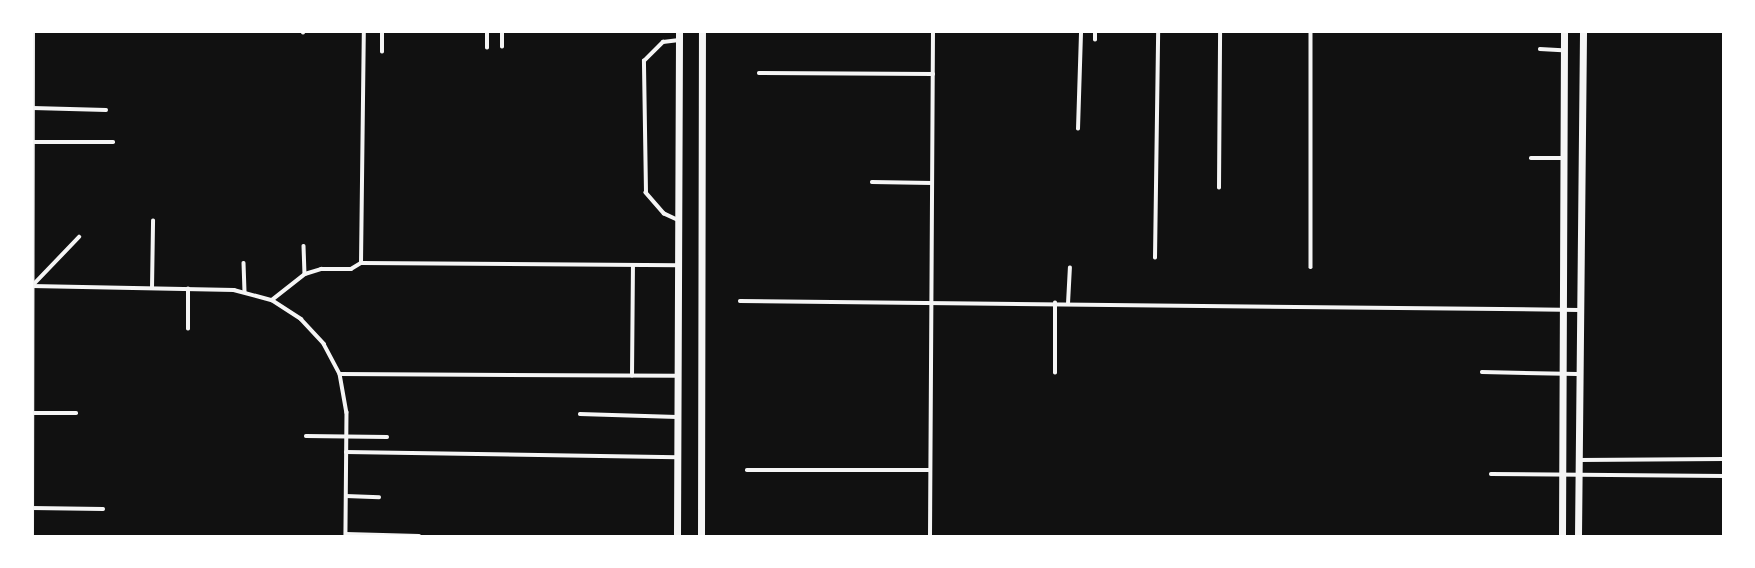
<!DOCTYPE html>
<html>
<head>
<meta charset="utf-8">
<style>
	body { margin:0 }
	#map { position:relative; width:1755px; height:568px; overflow:hidden; background:#111; font-family:Overpass,sans-serif }
	div>[style] { position:absolute }
	[style*='--x'] { left:calc(var(--x)*1px); top:calc(var(--y)*1px); width:calc(var(--w)*1px); rotate:calc(var(--a)*1deg) }
	.service>* { height:3.5px; margin:-1.75px; padding:0 1.75px; transform-origin:1.75px; border-radius:1.75px; background:#f5f5f5 }
	.minor>* { height:7px; margin:-3.5px; padding:0 3.5px; transform-origin:3.5px; border-radius:3.5px; background:#f5f5f5 }
	span { translate:-50% -50%; white-space:nowrap; text-align:center; line-height:1.15; -webkit-text-stroke:7px #fff; paint-order:stroke }
	.frame { position:absolute; inset:0; border:33px solid #fff; pointer-events:none }
</style>
</head>
<body>
<div id="map">
	<div class="service">
		<div style="--x:1311;--y:32;--w:235;--a:90"></div>
		<div style="--x:303;--y:33;--w:1;--a:-90"></div>
		<div style="--x:1095;--y:40;--w:8;--a:-90"></div>
		<div style="--x:502;--y:47;--w:15;--a:-90"></div>
		<div style="--x:487;--y:48;--w:16;--a:-90"></div>
		<div style="--x:1540;--y:49;--w:22;--a:3"></div>
		<div style="--x:382;--y:52;--w:20;--a:-90"></div>
		<div style="--x:759;--y:73;--w:174;--a:0.3"></div>
		<div style="--x:33;--y:108;--w:73;--a:1.6"></div>
		<div style="--x:1078;--y:129;--w:97;--a:-88.2"></div>
		<div style="--x:32;--y:142;--w:81;--a:0"></div>
		<div style="--x:1531;--y:158;--w:32;--a:0"></div>
		<div style="--x:872;--y:182;--w:60;--a:1"></div>
		<div style="--x:1219;--y:188;--w:156;--a:-89.6"></div>
		<div style="--x:677;--y:220;--w:14;--a:-155"></div>
		<div style="--x:664;--y:214;--w:28;--a:-131"></div>
		<div style="--x:646;--y:193;--w:132;--a:-90.9"></div>
		<div style="--x:644;--y:61;--w:27;--a:-45"></div>
		<div style="--x:663;--y:42;--w:16;--a:-7"></div>
		<div style="--x:304;--y:246;--w:28;--a:88"></div>
		<div style="--x:1155;--y:258;--w:226;--a:-89.2"></div>
		<div style="--x:244;--y:263;--w:29;--a:88"></div>
		<div style="--x:362;--y:263;--w:316;--a:0.4"></div>
		<div style="--x:34;--y:284;--w:65;--a:-46.2"></div>
		<div style="--x:32;--y:286;--w:202;--a:1.1"></div>
		<div style="--x:234;--y:290;--w:39;--a:15"></div>
		<div style="--x:272;--y:300;--w:35;--a:33"></div>
		<div style="--x:301;--y:319;--w:34;--a:47"></div>
		<div style="--x:324;--y:344;--w:34;--a:62"></div>
		<div style="--x:340;--y:374;--w:39;--a:80"></div>
		<div style="--x:347;--y:412;--w:124;--a:90.5"></div>
		<div style="--x:152;--y:288;--w:67;--a:-89.1"></div>
		<div style="--x:272;--y:300;--w:42;--a:-38.2"></div>
		<div style="--x:305;--y:274;--w:17;--a:-17"></div>
		<div style="--x:321;--y:269;--w:30;--a:0"></div>
		<div style="--x:351;--y:269;--w:12;--a:-31"></div>
		<div style="--x:361;--y:263;--w:231;--a:-89.3"></div>
		<div style="--x:740;--y:301;--w:839;--a:0.61"></div>
		<div style="--x:1068;--y:304;--w:36;--a:-87"></div>
		<div style="--x:188;--y:329;--w:40;--a:-90"></div>
		<div style="--x:1482;--y:372;--w:95;--a:1.2"></div>
		<div style="--x:1055;--y:373;--w:70;--a:-90"></div>
		<div style="--x:340;--y:374;--w:337;--a:0.3"></div>
		<div style="--x:632;--y:376;--w:110;--a:-89.5"></div>
		<div style="--x:32;--y:413;--w:44;--a:0"></div>
		<div style="--x:580;--y:414;--w:97;--a:1.8"></div>
		<div style="--x:306;--y:436;--w:81;--a:0.7"></div>
		<div style="--x:346;--y:452;--w:331;--a:0.9"></div>
		<div style="--x:1579;--y:460;--w:145;--a:-0.4"></div>
		<div style="--x:747;--y:470;--w:183;--a:0"></div>
		<div style="--x:1491;--y:474;--w:233;--a:0.5"></div>
		<div style="--x:346;--y:496;--w:33;--a:2"></div>
		<div style="--x:32;--y:508;--w:71;--a:0.8"></div>
		<div style="--x:346;--y:534;--w:73;--a:1.6"></div>
		<div style="--x:32;--y:536;--w:504;--a:-89.89"></div>
		<div style="--x:930;--y:536;--w:504;--a:-89.66"></div>
	</div>
	<div class="minor">
		<div style="--x:677;--y:536;--w:504;--a:-89.77"></div>
		<div style="--x:701;--y:536;--w:504;--a:-89.89"></div>
		<div style="--x:1562;--y:536;--w:504;--a:-89.77"></div>
		<div style="--x:1578;--y:536;--w:504;--a:-89.43"></div>
	</div>
	<div class="frame"></div>
</div>
</body>
</html>
